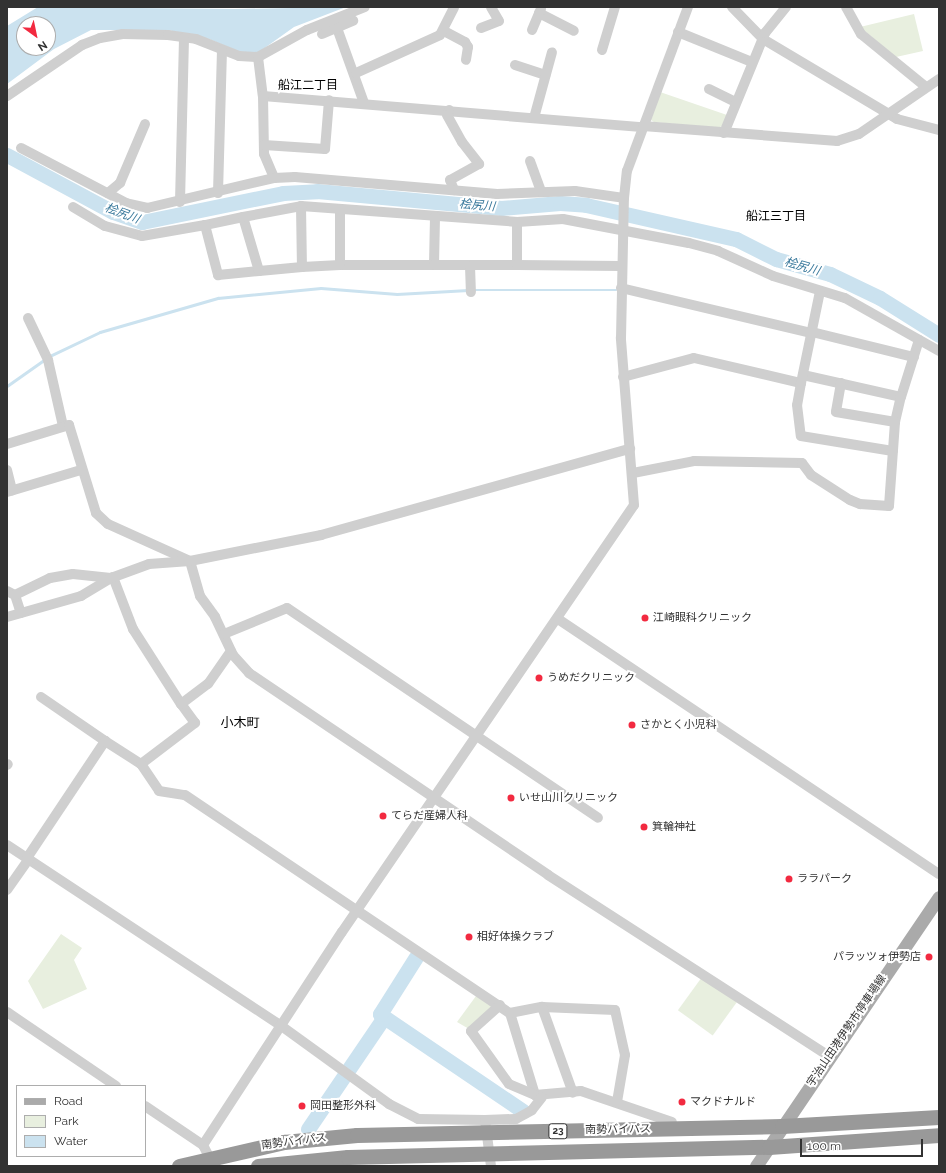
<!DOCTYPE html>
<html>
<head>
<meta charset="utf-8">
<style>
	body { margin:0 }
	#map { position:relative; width:946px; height:1173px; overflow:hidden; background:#fff; font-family:Raleway,"Noto Sans JP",sans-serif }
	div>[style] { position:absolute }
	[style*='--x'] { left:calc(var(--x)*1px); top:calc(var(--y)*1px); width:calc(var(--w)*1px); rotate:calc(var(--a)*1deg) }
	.green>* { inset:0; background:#e8efdf; transform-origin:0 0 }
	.water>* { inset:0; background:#cbe2ef }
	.stream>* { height:2.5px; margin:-1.25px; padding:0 1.25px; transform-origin:1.25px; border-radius:1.25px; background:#cbe2ef }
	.river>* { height:15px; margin:-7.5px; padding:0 7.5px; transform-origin:7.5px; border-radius:7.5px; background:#cbe2ef }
	.minor>* { height:10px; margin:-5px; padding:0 5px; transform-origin:5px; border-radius:5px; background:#cfcfcf }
	.major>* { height:13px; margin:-6.5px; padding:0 6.5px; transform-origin:6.5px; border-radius:6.5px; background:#aaa }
	.highway>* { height:15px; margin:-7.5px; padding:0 7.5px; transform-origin:7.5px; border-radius:7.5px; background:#999 }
	.dots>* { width:11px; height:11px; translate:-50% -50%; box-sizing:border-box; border:2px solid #fff; border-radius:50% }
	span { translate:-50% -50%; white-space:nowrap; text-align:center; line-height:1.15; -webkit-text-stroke:4px #fff; paint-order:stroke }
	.shield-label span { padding:1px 3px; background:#fff; border:1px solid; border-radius:3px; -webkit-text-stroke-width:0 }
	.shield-label { font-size:10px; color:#323232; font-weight:700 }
	.poi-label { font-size:11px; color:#323232 }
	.left { translate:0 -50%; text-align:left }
	.right { translate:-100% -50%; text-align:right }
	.street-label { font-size:11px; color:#323232 }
	.neighbourhood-label { font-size:12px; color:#000 }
	.water-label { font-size:12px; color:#38789b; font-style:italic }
	.quarter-label { font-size:13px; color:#000 }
	.frame { position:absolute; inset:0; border:8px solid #323232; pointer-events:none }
	.legend { position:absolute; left:16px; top:1085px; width:130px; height:72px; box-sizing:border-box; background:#fff; border:1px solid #adadad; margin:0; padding:5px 7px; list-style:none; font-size:12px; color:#323232 }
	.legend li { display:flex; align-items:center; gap:8px; height:20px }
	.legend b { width:20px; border:1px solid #adadad }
	.north { position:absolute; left:16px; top:16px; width:40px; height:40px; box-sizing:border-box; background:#fff; border:1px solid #adadad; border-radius:50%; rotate:147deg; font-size:11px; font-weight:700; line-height:16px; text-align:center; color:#323232 }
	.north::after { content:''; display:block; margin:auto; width:14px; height:18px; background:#f22a40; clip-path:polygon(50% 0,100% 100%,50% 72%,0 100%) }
	.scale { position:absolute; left:800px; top:1139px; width:123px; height:18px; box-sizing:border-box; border:2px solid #323232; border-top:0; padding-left:5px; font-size:12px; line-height:14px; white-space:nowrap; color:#323232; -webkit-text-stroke:3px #fff; paint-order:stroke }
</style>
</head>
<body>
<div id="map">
	<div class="green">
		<div style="clip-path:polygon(914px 14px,923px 51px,896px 57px,860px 27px)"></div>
		<div style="clip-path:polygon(660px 92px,727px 115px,723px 125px,719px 128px,654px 122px,651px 120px)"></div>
		<div style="clip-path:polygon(61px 934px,82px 948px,74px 960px,87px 989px,43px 1009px,28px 981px)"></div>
		<div style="left:702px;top:977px;width:43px;height:41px;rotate:36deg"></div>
		<div style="clip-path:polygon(476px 996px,493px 1006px,469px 1029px,457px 1022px)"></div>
	</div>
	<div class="water">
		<div style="clip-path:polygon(evenodd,38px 7px,235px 9px,346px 7px,294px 27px,259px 52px,240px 52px,209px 39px,168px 30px,91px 30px,54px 49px,7px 84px,7px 26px,38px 7px,24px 24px,48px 24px,48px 48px,24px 48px,24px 24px)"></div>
	</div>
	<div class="stream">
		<div style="--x:473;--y:290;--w:143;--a:0"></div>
		<div style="--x:50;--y:356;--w:55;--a:-25.6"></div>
		<div style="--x:100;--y:332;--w:123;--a:-16.1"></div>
		<div style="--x:218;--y:298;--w:103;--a:-5.5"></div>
		<div style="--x:321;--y:288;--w:76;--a:4.5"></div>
		<div style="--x:397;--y:294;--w:71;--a:-3.2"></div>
		<div style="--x:7;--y:386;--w:45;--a:-35.1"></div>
	</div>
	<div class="river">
		<div style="--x:7;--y:155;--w:120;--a:28.3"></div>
		<div style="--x:113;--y:212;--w:31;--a:19"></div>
		<div style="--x:142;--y:222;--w:144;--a:-11.6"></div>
		<div style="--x:283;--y:193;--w:34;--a:-3"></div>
		<div style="--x:317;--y:191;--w:185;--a:5.3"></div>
		<div style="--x:501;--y:208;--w:59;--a:-4.8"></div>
		<div style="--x:560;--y:203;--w:26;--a:4"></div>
		<div style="--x:586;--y:205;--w:154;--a:12.8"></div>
		<div style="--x:736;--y:239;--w:45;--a:26.6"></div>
		<div style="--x:776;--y:259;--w:56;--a:15.5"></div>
		<div style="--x:830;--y:274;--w:55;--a:25.6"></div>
		<div style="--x:880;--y:298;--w:70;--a:32.1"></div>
		<div style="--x:384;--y:1017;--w:168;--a:34.1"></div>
		<div style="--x:308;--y:1129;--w:135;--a:-55.8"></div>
		<div style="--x:384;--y:1017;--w:5;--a:-143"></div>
		<div style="--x:380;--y:1014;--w:67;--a:-57.7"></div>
	</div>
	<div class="minor">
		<div style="--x:732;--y:7;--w:45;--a:45.9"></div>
		<div style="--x:763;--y:39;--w:156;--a:30.8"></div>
		<div style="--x:897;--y:119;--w:43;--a:14.7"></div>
		<div style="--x:846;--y:7;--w:31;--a:61"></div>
		<div style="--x:861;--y:34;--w:84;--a:39.2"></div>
		<div style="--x:539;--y:13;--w:39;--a:27"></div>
		<div style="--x:337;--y:28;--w:80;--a:70.2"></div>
		<div style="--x:481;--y:28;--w:19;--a:-21"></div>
		<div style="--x:499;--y:21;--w:16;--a:-120"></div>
		<div style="--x:532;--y:30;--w:23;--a:-67"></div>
		<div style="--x:444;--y:31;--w:24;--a:28"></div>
		<div style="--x:465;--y:42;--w:6;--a:59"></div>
		<div style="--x:468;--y:47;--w:13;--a:99"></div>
		<div style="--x:678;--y:32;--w:80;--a:22.1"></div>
		<div style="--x:322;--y:34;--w:34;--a:-23"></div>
		<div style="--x:602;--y:50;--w:45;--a:-73.2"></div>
		<div style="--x:258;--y:57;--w:39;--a:83"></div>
		<div style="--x:263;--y:96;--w:380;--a:4.7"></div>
		<div style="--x:515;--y:65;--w:32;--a:18"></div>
		<div style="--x:356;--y:73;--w:92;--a:-24.3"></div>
		<div style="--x:440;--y:35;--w:31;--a:-63"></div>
		<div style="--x:709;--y:89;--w:30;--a:26"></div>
		<div style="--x:7;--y:96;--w:91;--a:-34.2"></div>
		<div style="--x:82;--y:45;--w:19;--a:-21"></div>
		<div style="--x:100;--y:38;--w:23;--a:-10"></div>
		<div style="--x:123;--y:34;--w:45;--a:1.3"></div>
		<div style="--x:168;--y:35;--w:28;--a:8"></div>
		<div style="--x:196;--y:39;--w:46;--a:21.6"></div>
		<div style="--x:239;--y:56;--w:19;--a:3"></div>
		<div style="--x:258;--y:57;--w:56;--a:-28.9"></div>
		<div style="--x:307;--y:30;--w:62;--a:-21.6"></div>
		<div style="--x:263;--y:96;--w:58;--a:89"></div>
		<div style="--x:264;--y:154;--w:26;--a:67"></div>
		<div style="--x:449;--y:110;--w:5;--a:112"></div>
		<div style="--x:447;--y:115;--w:31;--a:61"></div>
		<div style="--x:462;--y:142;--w:28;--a:52"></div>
		<div style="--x:479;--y:164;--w:33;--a:151"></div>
		<div style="--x:450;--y:180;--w:11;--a:68"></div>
		<div style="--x:534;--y:118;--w:68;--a:-74.7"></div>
		<div style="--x:643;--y:126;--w:195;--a:4.4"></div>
		<div style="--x:837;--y:141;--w:23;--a:-18"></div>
		<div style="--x:859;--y:134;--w:97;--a:-34.5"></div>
		<div style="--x:724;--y:133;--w:108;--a:-67.7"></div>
		<div style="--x:765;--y:33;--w:33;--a:-51"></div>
		<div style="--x:264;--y:145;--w:61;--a:3.8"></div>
		<div style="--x:325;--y:149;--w:49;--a:-85.3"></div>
		<div style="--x:21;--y:148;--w:119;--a:27.6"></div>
		<div style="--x:126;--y:203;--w:22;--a:13"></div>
		<div style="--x:147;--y:208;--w:130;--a:-13.3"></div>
		<div style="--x:274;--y:178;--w:21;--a:-3"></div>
		<div style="--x:295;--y:177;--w:203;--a:4.8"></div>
		<div style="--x:497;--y:194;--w:78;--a:-2.2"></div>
		<div style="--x:575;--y:191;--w:49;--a:8.1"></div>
		<div style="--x:530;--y:161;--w:33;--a:70"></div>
		<div style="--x:108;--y:193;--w:16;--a:-40"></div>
		<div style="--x:120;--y:183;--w:64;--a:-67"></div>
		<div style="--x:218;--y:193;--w:143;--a:-88.4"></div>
		<div style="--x:180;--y:202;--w:164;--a:-88.6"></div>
		<div style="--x:301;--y:206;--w:217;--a:4.2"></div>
		<div style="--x:517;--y:222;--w:46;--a:-3.7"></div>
		<div style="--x:563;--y:219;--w:128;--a:10.8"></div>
		<div style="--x:689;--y:243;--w:30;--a:15"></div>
		<div style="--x:718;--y:251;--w:60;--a:24.4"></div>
		<div style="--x:773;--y:276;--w:75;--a:17"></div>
		<div style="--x:845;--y:298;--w:108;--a:29.4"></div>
		<div style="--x:73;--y:207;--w:37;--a:31"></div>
		<div style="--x:105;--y:226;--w:38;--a:15"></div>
		<div style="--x:142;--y:236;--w:64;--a:-9.9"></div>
		<div style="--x:340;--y:209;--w:56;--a:90"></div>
		<div style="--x:340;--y:265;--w:94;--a:0"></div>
		<div style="--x:243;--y:217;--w:39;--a:168"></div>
		<div style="--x:205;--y:225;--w:52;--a:75.4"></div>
		<div style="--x:218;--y:275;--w:41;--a:-5.6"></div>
		<div style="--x:435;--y:217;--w:48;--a:91.2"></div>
		<div style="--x:434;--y:265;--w:83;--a:0"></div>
		<div style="--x:517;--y:222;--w:43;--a:90"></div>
		<div style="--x:517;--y:265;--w:104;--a:0.6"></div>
		<div style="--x:470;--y:266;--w:26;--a:88"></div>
		<div style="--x:302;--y:267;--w:43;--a:174.7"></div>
		<div style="--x:259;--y:271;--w:56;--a:-106.5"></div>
		<div style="--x:243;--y:217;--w:59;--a:-10.7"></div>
		<div style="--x:301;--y:206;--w:61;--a:89.1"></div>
		<div style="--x:302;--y:267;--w:38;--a:-3"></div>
		<div style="--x:621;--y:288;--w:196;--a:13.3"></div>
		<div style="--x:28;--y:318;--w:47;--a:64.5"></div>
		<div style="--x:48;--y:360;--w:68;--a:77.2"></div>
		<div style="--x:812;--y:332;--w:105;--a:13.8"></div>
		<div style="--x:803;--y:375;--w:100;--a:12.7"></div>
		<div style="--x:901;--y:397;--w:60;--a:-72.5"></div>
		<div style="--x:623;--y:377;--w:73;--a:-15"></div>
		<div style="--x:694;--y:358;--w:110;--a:13.2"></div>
		<div style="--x:801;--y:383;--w:94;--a:-78.3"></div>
		<div style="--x:801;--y:383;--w:22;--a:100"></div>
		<div style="--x:797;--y:405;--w:31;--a:83"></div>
		<div style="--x:801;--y:436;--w:93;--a:9.3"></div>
		<div style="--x:841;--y:383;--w:29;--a:100"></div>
		<div style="--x:836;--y:412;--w:60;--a:9.6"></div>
		<div style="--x:895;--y:422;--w:26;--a:-77"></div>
		<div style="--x:7;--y:444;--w:65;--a:-17"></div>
		<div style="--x:69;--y:425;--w:92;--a:72.9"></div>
		<div style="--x:96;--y:513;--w:16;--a:43"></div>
		<div style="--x:108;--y:524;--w:90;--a:24.3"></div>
		<div style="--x:190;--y:561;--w:36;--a:74"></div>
		<div style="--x:200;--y:596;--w:26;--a:54"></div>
		<div style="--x:215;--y:617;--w:42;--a:64.7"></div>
		<div style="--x:233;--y:655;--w:24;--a:48"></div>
		<div style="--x:249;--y:673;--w:361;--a:34"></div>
		<div style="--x:548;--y:875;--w:334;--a:32.8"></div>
		<div style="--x:7;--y:470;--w:21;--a:76"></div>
		<div style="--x:633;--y:473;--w:62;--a:-11.1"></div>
		<div style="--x:694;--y:461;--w:108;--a:1.1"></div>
		<div style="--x:802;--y:463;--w:15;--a:53"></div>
		<div style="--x:811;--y:475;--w:46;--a:32.7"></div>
		<div style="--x:850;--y:500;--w:11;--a:22"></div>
		<div style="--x:860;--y:504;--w:29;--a:4"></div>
		<div style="--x:889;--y:506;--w:84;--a:-85.9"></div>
		<div style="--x:7;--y:492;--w:77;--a:-16.6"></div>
		<div style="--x:113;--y:577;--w:56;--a:69"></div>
		<div style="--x:133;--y:629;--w:89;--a:57.4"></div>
		<div style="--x:7;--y:591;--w:9;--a:27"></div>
		<div style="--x:15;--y:595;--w:19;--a:72"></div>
		<div style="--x:15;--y:595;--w:39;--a:-26"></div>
		<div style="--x:50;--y:578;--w:23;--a:-10"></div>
		<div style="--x:73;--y:574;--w:38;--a:6"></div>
		<div style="--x:7;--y:617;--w:77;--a:-15.8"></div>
		<div style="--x:81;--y:596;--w:35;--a:-31"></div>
		<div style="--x:111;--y:578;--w:40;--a:-20.2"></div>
		<div style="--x:149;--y:564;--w:41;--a:-4.2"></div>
		<div style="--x:190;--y:561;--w:134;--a:-11.2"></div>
		<div style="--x:321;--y:535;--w:321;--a:-15.6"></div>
		<div style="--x:558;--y:619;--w:458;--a:33.8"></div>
		<div style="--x:224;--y:634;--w:68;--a:-22.4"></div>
		<div style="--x:287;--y:608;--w:375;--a:34"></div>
		<div style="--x:41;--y:697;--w:78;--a:34.5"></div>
		<div style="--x:141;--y:764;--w:68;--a:-37.2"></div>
		<div style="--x:195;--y:723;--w:24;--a:-126"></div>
		<div style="--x:181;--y:704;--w:34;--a:-37"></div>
		<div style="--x:208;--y:684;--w:40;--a:-55.1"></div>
		<div style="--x:7;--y:765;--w:1;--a:-45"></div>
		<div style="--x:7;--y:845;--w:327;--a:33.4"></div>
		<div style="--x:280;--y:1025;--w:135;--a:35.9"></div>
		<div style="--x:389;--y:1104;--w:33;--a:27"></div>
		<div style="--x:418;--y:1119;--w:67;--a:0.9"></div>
		<div style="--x:485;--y:1120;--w:46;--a:82.6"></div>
		<div style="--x:27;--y:858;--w:141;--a:-56.3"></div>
		<div style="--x:105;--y:741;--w:43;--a:32.6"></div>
		<div style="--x:141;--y:764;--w:32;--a:56"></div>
		<div style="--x:159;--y:791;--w:26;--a:9"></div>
		<div style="--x:185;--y:795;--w:391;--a:33.9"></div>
		<div style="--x:510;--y:1013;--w:86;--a:73"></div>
		<div style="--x:535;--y:1095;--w:46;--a:-5"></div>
		<div style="--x:581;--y:1091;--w:96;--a:18.8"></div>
		<div style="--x:7;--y:890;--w:39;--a:-55"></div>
		<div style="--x:500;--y:1005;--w:39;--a:138"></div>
		<div style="--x:471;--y:1031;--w:65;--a:54.4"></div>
		<div style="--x:509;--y:1084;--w:28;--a:23"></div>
		<div style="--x:542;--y:1007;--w:73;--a:2.4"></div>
		<div style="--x:615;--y:1010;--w:46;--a:77.5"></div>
		<div style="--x:625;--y:1055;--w:48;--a:99.7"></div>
		<div style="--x:7;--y:1012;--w:132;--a:34.2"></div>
		<div style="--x:510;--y:1013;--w:33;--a:-11"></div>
		<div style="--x:542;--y:1007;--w:91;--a:70.2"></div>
		<div style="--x:145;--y:1106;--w:70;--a:33.9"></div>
		<div style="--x:203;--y:1145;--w:13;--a:63"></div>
		<div style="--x:485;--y:1120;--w:31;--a:-2"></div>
		<div style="--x:516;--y:1119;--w:18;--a:-29"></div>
		<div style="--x:532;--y:1110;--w:16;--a:-52"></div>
		<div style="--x:203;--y:1145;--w:254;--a:-56.9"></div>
		<div style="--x:342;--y:932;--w:517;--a:-55.63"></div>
		<div style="--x:634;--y:505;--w:168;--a:-94.5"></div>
		<div style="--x:621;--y:338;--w:140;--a:-88.8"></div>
		<div style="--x:624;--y:198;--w:27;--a:-84"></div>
		<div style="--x:627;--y:171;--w:175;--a:-69.6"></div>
	</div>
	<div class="major">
		<div style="--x:756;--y:1166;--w:325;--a:-55.8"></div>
	</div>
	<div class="highway">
		<div style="--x:179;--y:1166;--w:108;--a:-12.9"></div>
		<div style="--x:284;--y:1142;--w:73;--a:-5.5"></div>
		<div style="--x:357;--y:1135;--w:425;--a:-1.2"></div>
		<div style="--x:782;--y:1126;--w:157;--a:-3.3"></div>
		<div style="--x:258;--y:1166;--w:90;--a:-5.7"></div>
		<div style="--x:348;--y:1157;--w:421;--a:-1.4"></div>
		<div style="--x:769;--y:1147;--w:170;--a:-4"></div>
	</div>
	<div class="dots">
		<div style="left:645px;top:618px;background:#f22a40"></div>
		<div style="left:539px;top:678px;background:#f22a40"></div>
		<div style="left:632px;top:725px;background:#f22a40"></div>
		<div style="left:511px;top:798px;background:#f22a40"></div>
		<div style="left:383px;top:816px;background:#f22a40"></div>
		<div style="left:644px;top:827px;background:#f22a40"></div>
		<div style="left:789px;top:879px;background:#f22a40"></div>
		<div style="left:469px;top:937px;background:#f22a40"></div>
		<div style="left:929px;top:957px;background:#f22a40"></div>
		<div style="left:682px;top:1102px;background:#f22a40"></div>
		<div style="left:302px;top:1106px;background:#f22a40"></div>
	</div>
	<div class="shield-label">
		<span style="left:558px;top:1131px">23</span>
	</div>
	<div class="poi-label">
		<span class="left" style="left:653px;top:618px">江崎眼科クリニック</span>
		<span class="left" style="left:547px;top:678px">うめだクリニック</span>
		<span class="left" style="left:640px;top:725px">さかとく小児科</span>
		<span class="left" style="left:519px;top:798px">いせ山川クリニック</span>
		<span class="left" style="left:391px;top:816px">てらだ産婦人科</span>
		<span class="left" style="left:652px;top:827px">箕輪神社</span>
		<span class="left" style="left:797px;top:879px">ララパーク</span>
		<span class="left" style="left:477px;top:937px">相好体操クラブ</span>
		<span class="right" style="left:921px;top:957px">パラッツォ伊勢店</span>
		<span class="left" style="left:690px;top:1102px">マクドナルド</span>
		<span class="left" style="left:310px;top:1106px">岡田整形外科</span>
	</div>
	<div class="street-label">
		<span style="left:847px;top:1031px;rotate:-56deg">宇治山田港伊勢市停車場線</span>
		<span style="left:618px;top:1130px;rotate:-1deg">南勢バイパス</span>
		<span style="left:294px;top:1142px;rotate:-7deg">南勢バイパス</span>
	</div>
	<div class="neighbourhood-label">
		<span style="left:308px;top:86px">船江二丁目</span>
		<span style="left:776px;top:217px">船江三丁目</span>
	</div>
	<div class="water-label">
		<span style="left:477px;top:206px;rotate:5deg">桧尻川</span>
		<span style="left:122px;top:214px;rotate:21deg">桧尻川</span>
		<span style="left:802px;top:267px;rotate:16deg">桧尻川</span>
	</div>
	<div class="quarter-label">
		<span style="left:240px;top:723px">小木町</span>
	</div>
	<div class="frame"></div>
	<ul class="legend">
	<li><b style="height:5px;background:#aaa"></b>Road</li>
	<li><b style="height:11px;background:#e8efdf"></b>Park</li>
	<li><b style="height:11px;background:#cbe2ef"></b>Water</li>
	</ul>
	<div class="north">N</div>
	<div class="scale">100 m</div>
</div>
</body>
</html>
